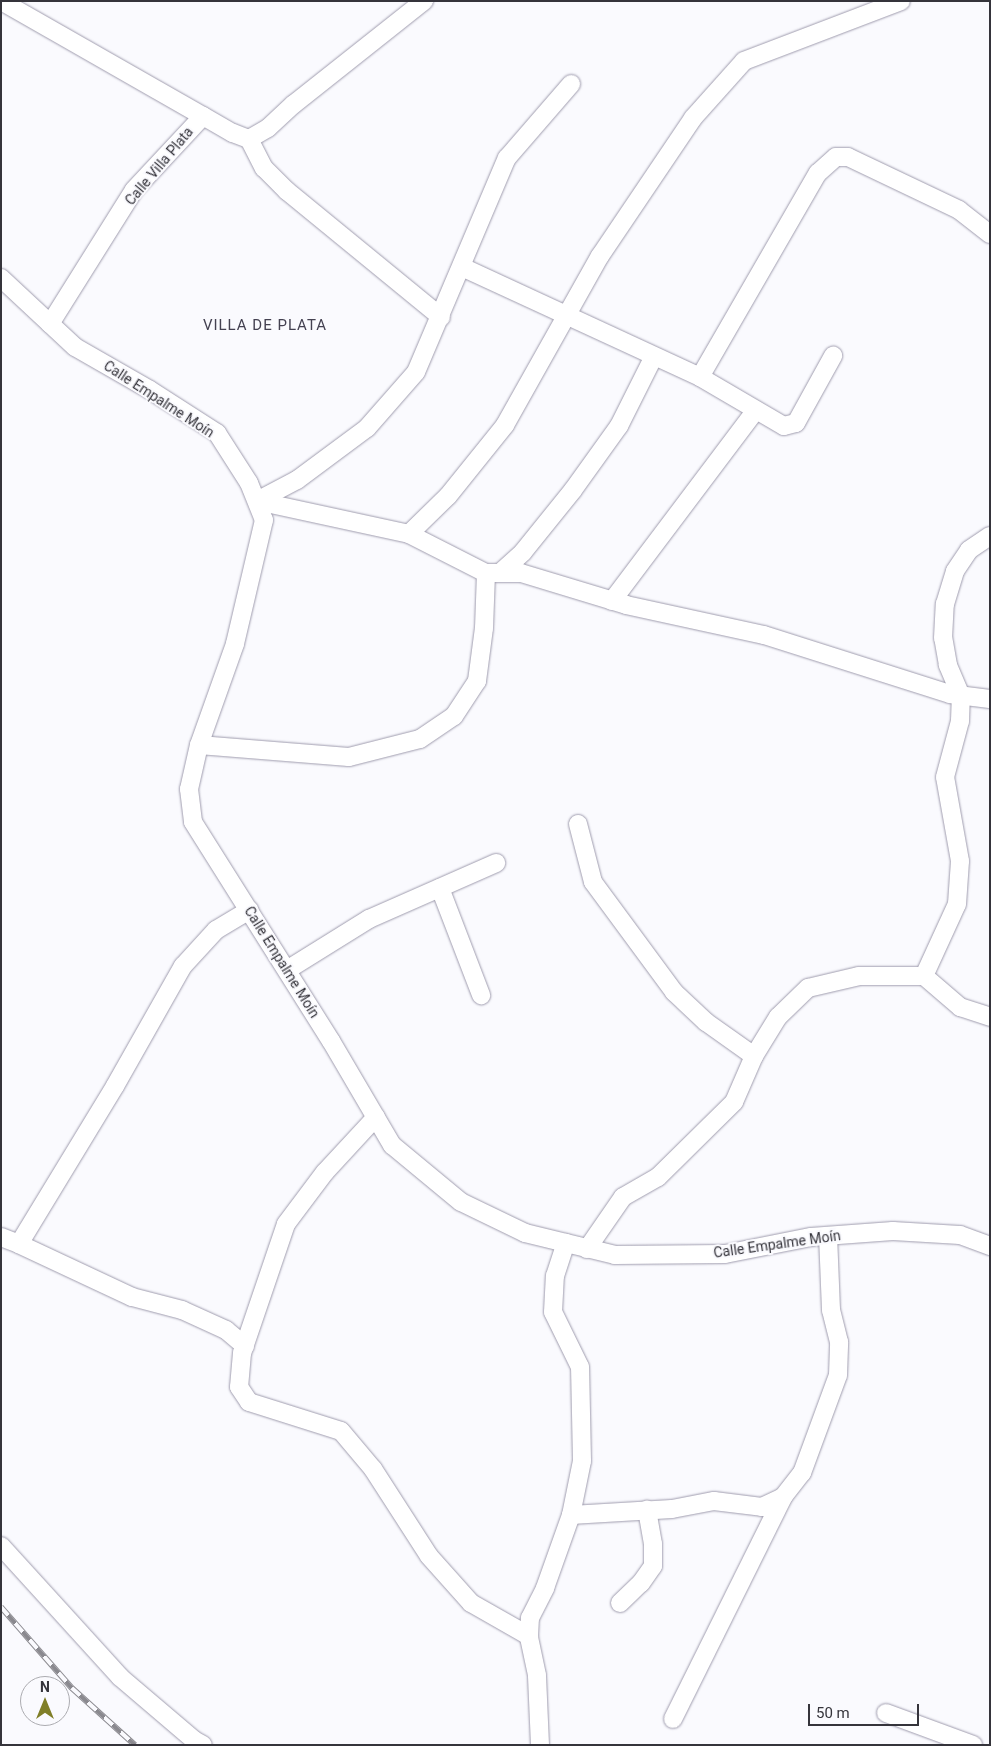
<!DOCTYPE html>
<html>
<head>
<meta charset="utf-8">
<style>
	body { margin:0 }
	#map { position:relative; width:991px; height:1746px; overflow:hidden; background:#fafafe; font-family:Roboto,sans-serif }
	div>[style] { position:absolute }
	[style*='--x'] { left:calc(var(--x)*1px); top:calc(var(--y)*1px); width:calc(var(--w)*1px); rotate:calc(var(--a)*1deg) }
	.roads { filter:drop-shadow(0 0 1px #9f9cae) drop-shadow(0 0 1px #9f9cae) }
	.minor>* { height:18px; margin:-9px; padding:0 9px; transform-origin:9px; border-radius:9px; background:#fff }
	.rail>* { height:5.5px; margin-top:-2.75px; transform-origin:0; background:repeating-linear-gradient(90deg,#fafafe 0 11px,#8a898f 0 22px); box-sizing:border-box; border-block:1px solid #8a898f }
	span { translate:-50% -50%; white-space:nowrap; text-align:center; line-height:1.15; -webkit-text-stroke:4px #fafafe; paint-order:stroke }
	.street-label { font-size:14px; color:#35343b }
	.neighbourhood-label { font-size:15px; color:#444151; letter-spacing:1px }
	.frame { position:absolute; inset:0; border:2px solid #35343b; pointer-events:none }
	.north { position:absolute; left:20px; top:1676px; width:50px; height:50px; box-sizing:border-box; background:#fafafe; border:1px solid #ababb0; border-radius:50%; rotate:0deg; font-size:14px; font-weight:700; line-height:20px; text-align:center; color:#35343b }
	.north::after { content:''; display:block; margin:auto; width:18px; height:22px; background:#807f28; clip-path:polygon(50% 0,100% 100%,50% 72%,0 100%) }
	.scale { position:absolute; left:808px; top:1704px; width:111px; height:22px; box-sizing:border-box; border:2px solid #35343b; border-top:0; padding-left:6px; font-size:15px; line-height:18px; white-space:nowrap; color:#35343b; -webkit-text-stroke:4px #fafafe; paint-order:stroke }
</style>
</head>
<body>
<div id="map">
	<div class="roads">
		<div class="minor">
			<div style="--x:1;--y:1;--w:232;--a:29.7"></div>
			<div style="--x:249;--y:139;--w:33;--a:63"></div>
			<div style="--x:264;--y:168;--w:33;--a:45"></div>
			<div style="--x:287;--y:191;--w:199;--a:39.3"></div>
			<div style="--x:462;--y:267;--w:262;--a:24.8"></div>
			<div style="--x:700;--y:377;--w:97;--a:30.3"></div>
			<div style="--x:784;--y:426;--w:12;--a:-14"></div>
			<div style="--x:796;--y:423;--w:77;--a:-61.1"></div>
			<div style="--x:1;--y:278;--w:101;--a:43"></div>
			<div style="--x:75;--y:347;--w:86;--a:29.8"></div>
			<div style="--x:150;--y:390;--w:80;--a:32.7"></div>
			<div style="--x:217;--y:433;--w:59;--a:57.4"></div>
			<div style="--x:249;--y:483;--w:40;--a:68"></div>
			<div style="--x:264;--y:520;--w:127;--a:103.2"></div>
			<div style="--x:235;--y:644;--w:107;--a:109.6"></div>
			<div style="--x:199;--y:745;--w:45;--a:102.8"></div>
			<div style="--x:189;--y:789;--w:33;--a:83"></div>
			<div style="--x:193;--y:822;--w:259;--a:57.8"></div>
			<div style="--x:331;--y:1041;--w:121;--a:59.6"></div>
			<div style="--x:392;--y:1145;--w:89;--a:39.6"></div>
			<div style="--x:461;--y:1202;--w:71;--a:25.8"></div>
			<div style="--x:525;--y:1233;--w:93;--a:13.7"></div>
			<div style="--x:615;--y:1255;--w:110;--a:-0.5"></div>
			<div style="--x:725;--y:1254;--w:88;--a:-11.2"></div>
			<div style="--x:811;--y:1237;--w:82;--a:-4.2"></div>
			<div style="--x:893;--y:1231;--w:67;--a:3.4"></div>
			<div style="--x:960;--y:1235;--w:32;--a:20"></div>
			<div style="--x:50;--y:324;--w:158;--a:-57.9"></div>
			<div style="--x:134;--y:190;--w:101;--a:-47"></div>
			<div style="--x:203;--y:116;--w:34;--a:30"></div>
			<div style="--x:233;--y:133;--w:17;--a:21"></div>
			<div style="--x:249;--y:139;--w:22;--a:-30"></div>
			<div style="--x:268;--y:128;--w:35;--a:-43"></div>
			<div style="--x:294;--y:104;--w:166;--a:-38.4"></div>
			<div style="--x:700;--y:377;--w:236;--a:-60"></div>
			<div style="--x:818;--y:173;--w:24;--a:-42"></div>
			<div style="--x:836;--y:157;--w:12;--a:0"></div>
			<div style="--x:848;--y:157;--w:123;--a:25.5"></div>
			<div style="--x:959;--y:210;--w:39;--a:38"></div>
			<div style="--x:257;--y:501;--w:156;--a:12.2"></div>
			<div style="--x:409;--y:534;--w:86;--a:26.9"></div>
			<div style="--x:486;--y:573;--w:35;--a:0"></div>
			<div style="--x:521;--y:573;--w:110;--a:16.9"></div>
			<div style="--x:626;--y:605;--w:141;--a:12.3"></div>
			<div style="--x:764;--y:635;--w:195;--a:17.6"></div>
			<div style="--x:950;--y:694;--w:40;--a:7.1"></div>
			<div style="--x:257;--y:501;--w:45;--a:-27.7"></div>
			<div style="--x:297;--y:480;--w:87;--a:-36.6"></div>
			<div style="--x:367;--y:428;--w:74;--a:-48.8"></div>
			<div style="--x:416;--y:372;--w:233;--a:-67"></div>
			<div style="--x:507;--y:158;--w:98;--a:-49.1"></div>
			<div style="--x:409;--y:534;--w:54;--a:-44.3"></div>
			<div style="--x:448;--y:496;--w:91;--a:-51.2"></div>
			<div style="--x:505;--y:425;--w:194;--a:-60.7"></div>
			<div style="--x:600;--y:256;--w:166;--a:-56"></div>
			<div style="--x:693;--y:118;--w:76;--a:-48.2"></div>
			<div style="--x:744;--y:61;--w:168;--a:-20.9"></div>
			<div style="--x:500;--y:573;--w:31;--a:-42"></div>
			<div style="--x:523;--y:552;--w:80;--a:-51.1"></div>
			<div style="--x:573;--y:490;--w:79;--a:-54.3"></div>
			<div style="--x:619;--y:426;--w:78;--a:-63.4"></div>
			<div style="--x:612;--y:601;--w:239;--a:-53"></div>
			<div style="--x:199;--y:745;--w:150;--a:4.6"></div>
			<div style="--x:349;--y:757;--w:73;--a:-14.2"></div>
			<div style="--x:420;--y:739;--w:41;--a:-34.1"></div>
			<div style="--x:454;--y:716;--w:42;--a:-56.7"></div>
			<div style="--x:477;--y:681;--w:53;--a:-82.5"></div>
			<div style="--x:484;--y:628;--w:55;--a:-87.9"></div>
			<div style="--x:578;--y:824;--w:60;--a:75.5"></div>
			<div style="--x:593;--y:882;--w:137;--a:53.6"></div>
			<div style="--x:674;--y:992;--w:44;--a:43.2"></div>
			<div style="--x:706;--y:1022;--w:59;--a:35.3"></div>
			<div style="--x:440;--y:888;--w:115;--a:69"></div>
			<div style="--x:287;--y:970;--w:97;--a:-31.9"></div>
			<div style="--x:369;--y:919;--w:139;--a:-23.8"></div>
			<div style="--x:924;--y:976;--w:48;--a:40.7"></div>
			<div style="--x:960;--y:1007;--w:32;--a:18"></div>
			<div style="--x:376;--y:1117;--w:75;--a:132.8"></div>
			<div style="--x:325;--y:1172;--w:65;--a:126.9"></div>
			<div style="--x:286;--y:1224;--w:136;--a:108.8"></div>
			<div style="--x:242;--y:1353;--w:34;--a:95"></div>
			<div style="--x:239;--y:1387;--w:18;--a:56"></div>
			<div style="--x:249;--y:1402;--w:96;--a:17.5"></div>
			<div style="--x:341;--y:1431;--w:50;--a:49.9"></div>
			<div style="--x:373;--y:1469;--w:103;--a:57.2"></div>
			<div style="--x:429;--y:1556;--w:63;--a:48.2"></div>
			<div style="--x:471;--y:1603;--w:67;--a:29.6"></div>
			<div style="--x:1;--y:1237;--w:19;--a:21"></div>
			<div style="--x:587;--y:1249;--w:63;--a:-55.3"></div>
			<div style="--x:623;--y:1197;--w:40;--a:-29.7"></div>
			<div style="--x:658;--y:1177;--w:107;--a:-44.6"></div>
			<div style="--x:734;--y:1102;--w:50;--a:-66.5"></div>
			<div style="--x:754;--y:1056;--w:46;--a:-58.4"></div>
			<div style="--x:778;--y:1017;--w:42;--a:-44"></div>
			<div style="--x:808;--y:988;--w:52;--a:-13.2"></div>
			<div style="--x:859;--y:976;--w:65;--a:0"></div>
			<div style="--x:924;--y:976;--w:79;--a:-65.4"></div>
			<div style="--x:957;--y:904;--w:43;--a:-86"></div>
			<div style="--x:960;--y:861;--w:85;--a:-100.1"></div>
			<div style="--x:945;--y:777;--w:58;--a:-75"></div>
			<div style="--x:960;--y:721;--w:25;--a:-88"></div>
			<div style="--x:961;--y:696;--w:34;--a:-113"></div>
			<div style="--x:948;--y:665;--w:27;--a:-100"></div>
			<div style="--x:943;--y:638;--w:34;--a:-87"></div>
			<div style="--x:945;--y:604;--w:34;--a:-73"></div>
			<div style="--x:955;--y:571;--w:25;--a:-56"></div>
			<div style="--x:969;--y:550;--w:25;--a:-34"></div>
			<div style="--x:245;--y:1346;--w:25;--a:-140"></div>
			<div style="--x:226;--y:1330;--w:48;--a:-155.6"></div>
			<div style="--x:182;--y:1310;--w:52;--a:-165.4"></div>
			<div style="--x:132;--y:1297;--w:125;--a:-154.9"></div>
			<div style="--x:19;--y:1244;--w:185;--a:-58.7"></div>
			<div style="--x:115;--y:1086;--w:138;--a:-60.5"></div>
			<div style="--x:183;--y:966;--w:49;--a:-47.5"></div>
			<div style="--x:216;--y:930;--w:39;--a:-31"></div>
			<div style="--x:571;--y:1515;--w:101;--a:-3.4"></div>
			<div style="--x:672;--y:1509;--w:43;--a:-10.8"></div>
			<div style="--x:714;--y:1501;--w:48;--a:7.1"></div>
			<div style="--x:762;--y:1507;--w:23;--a:-25"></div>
			<div style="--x:783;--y:1497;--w:31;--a:-52"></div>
			<div style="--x:802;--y:1473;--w:104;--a:-69.8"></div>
			<div style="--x:838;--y:1375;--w:33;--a:-88"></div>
			<div style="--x:839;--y:1342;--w:33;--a:-104"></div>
			<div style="--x:831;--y:1310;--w:74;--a:-92.3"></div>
			<div style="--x:1;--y:1546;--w:177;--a:47.7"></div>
			<div style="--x:120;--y:1677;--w:97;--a:40.4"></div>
			<div style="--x:194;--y:1740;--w:10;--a:29"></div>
			<div style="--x:620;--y:1603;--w:29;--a:-44"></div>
			<div style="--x:641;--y:1583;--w:21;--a:-55"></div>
			<div style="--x:653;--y:1566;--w:22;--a:-90"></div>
			<div style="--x:653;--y:1544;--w:35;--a:-100"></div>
			<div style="--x:886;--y:1713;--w:93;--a:20.2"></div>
			<div style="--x:673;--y:1719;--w:248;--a:-63.6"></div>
			<div style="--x:540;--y:1745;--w:70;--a:-92.5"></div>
			<div style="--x:537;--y:1675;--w:40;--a:-102"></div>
			<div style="--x:529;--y:1636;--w:18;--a:-87"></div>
			<div style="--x:530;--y:1618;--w:34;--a:-63"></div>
			<div style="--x:545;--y:1588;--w:77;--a:-70.4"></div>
			<div style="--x:571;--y:1515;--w:55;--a:-78.5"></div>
			<div style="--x:582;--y:1461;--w:94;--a:-91.2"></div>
			<div style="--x:580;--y:1367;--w:61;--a:-116.1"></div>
			<div style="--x:553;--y:1312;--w:36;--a:-87"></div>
			<div style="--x:555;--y:1276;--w:35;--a:-72"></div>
		</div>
	</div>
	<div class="rail">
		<div style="--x:1;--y:1607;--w:108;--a:48.8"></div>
		<div style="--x:72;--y:1688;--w:85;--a:42.1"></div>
	</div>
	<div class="street-label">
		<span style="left:159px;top:166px;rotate:-50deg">Calle Villa Plata</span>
		<span style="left:159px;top:399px;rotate:33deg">Calle Empalme Moín</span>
		<span style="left:282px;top:962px;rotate:58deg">Calle Empalme Moín</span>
		<span style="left:777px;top:1244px;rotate:-8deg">Calle Empalme Moín</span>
	</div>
	<div class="neighbourhood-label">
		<span style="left:265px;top:326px">VILLA DE PLATA</span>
	</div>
	<div class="frame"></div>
	<div class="north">N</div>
	<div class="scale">50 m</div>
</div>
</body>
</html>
